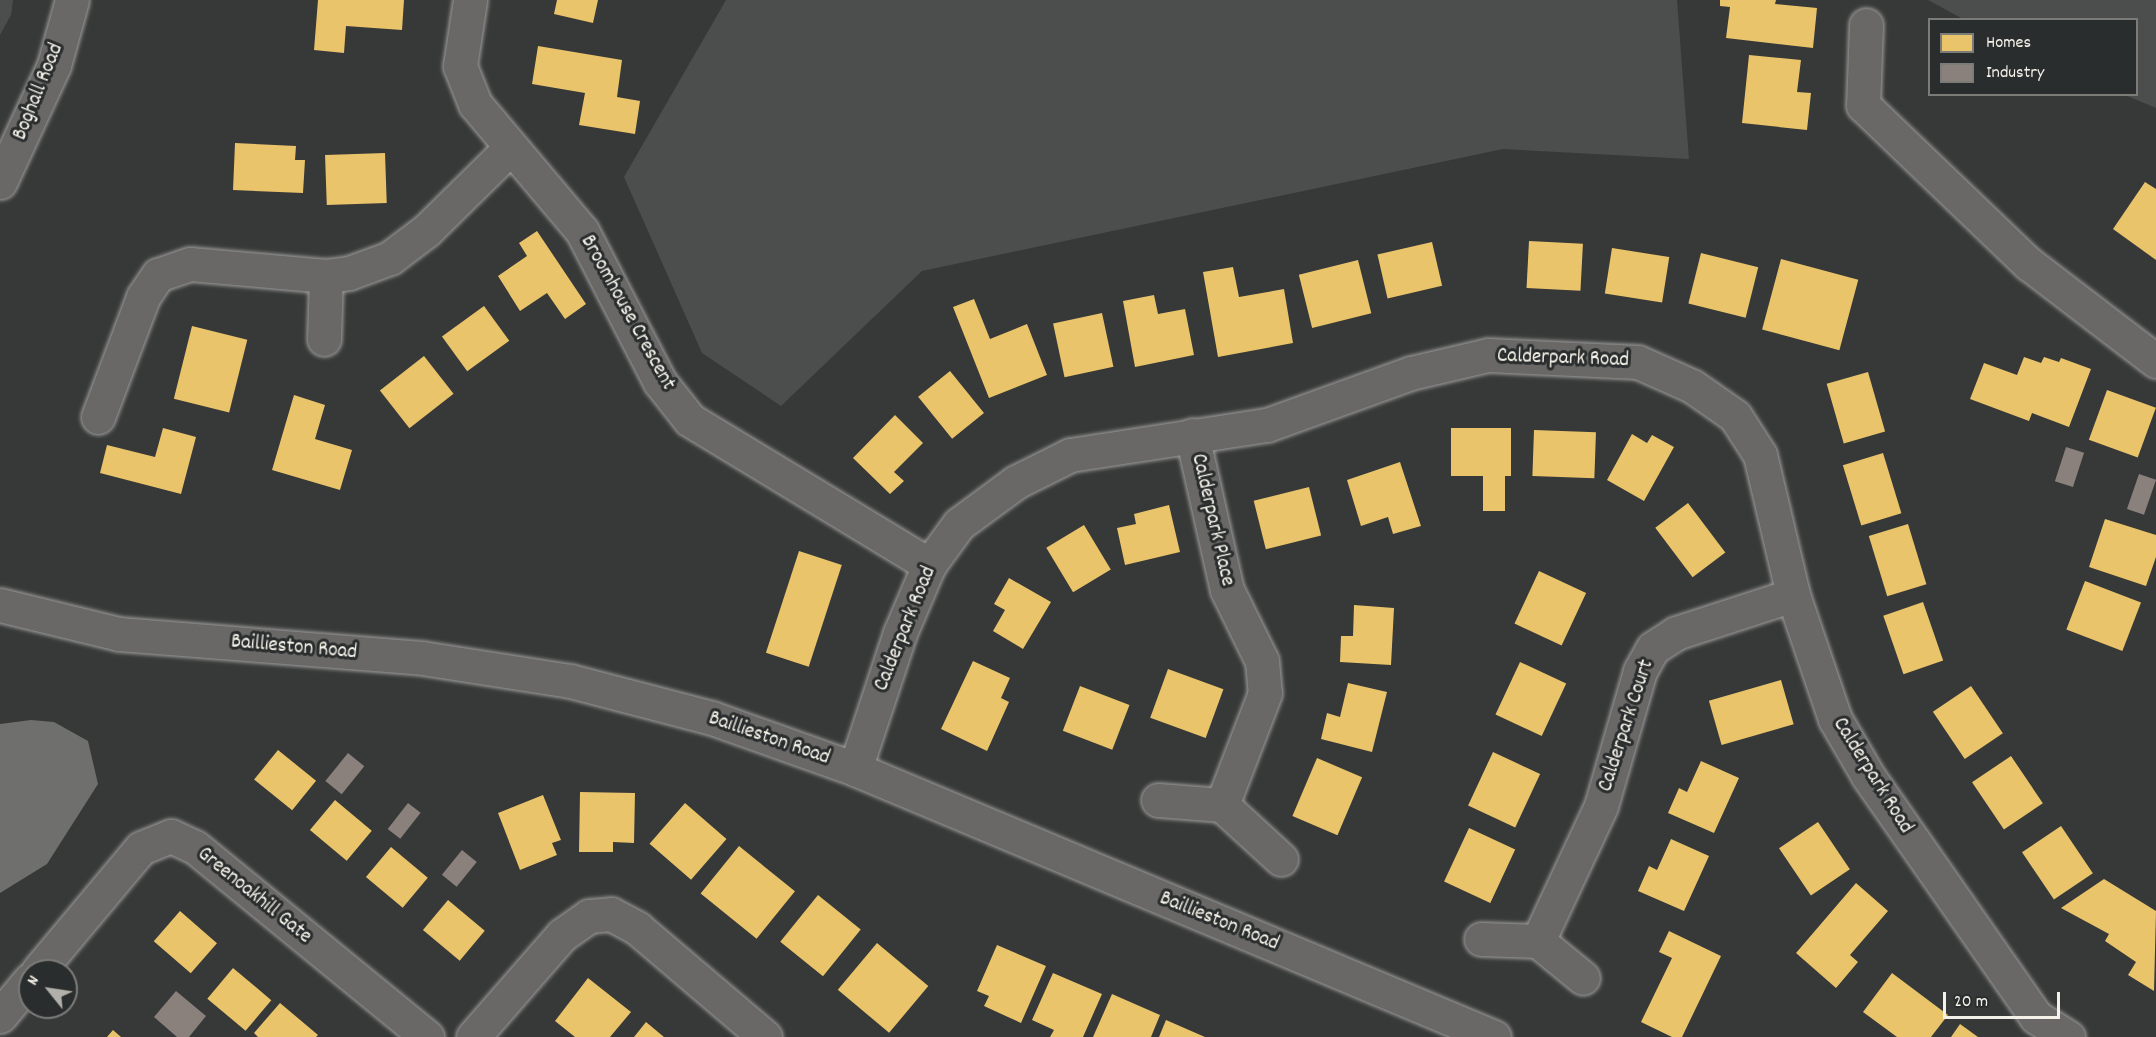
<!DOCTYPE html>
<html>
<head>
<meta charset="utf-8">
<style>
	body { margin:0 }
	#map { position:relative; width:2156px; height:1037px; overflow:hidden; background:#373838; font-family:Dekko,sans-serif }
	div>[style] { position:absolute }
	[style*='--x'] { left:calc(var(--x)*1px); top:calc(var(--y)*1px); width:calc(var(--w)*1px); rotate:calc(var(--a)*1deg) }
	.green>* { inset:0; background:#4b4e4c }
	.water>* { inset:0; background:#6f706d }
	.homes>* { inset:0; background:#e9c46a; transform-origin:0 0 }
	.industry>* { inset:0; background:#8a817c; transform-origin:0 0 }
	.roads { filter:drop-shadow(0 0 2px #9d9d9b) drop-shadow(0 0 2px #9d9d9b) }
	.minor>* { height:33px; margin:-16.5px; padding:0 16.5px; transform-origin:16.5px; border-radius:16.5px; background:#696866 }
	span { translate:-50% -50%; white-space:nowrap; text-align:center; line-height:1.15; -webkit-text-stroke:6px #2a2d2e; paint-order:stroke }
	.street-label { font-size:21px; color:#f4f1e8 }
	.legend { position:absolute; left:1928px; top:18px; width:210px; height:78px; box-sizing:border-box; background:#2a2d2e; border:2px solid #7b7b78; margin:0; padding:8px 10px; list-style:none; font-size:18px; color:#f4f1e8 }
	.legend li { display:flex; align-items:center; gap:12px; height:30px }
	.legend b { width:30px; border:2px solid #7b7b78 }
	.north { position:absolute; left:18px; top:959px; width:60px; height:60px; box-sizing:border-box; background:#2a2d2e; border:2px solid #7b7b78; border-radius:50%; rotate:300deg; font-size:16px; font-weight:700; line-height:24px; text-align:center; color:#f4f1e8 }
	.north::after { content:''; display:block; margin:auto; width:21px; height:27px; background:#b2b0aa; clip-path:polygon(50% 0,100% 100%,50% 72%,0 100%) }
	.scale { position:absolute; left:1943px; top:992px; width:117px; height:27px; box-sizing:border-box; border:3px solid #f4f1e8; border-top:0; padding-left:8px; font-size:18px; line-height:21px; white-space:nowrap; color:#f4f1e8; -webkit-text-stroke:4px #2a2d2e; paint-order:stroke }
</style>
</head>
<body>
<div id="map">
	<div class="green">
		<div style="clip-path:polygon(0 0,13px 0,11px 15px,0 35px)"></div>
		<div style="clip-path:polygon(726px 0,1677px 0,1689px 159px,1503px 149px,922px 271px,781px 406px,702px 353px,624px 177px)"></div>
		<div style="clip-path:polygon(1928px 0,2156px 0,2156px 108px,2125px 95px,2136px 94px,2136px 20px,1963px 19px)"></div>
	</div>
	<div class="water">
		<div style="clip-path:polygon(31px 720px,54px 722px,88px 741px,98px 784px,47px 864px,0 893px,0 724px)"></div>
	</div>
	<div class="homes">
		<div style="clip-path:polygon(318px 0,404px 0,402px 30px,346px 26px,344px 53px,314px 50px)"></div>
		<div style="clip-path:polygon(557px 0,598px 0,593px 23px,554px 14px)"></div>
		<div style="clip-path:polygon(1720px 0,1776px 0,1775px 4px,1817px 8px,1813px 48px,1726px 38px,1730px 7px,1720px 6px)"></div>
		<div style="clip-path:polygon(538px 46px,622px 60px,617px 97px,640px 101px,635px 134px,579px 125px,585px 93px,532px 84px)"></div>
		<div style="clip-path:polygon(1749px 55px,1801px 60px,1797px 92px,1811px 93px,1807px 130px,1742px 123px)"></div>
		<div style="clip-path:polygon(235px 143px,296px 146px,295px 160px,305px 160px,303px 193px,233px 190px)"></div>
		<div style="left:385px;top:153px;width:50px;height:60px;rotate:88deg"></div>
		<div style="clip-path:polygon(2145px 182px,2156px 189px,2156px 260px,2113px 229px)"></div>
		<div style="clip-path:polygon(537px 231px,586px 304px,565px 319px,547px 293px,520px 311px,498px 276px,527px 256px,519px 243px)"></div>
		<div style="left:1529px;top:241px;width:54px;height:47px;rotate:3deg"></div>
		<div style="left:1432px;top:242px;width:45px;height:56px;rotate:77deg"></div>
		<div style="left:1612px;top:248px;width:58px;height:46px;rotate:9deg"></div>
		<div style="left:1701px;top:253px;width:59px;height:52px;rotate:14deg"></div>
		<div style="left:1781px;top:259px;width:80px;height:73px;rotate:15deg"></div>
		<div style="left:1358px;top:260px;width:55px;height:61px;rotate:76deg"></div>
		<div style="clip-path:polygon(1233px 267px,1239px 297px,1284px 289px,1293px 343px,1218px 357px,1203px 272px)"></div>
		<div style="clip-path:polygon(1154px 295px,1158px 314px,1185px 309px,1194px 355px,1135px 367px,1123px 301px)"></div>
		<div style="clip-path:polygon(974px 299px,990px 339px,1027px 324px,1047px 375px,989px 398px,953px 307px)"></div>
		<div style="left:484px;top:306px;width:43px;height:52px;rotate:54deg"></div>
		<div style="left:1102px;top:313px;width:55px;height:50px;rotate:78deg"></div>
		<div style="left:192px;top:326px;width:57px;height:75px;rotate:14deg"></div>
		<div style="left:424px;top:356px;width:48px;height:56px;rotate:52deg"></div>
		<div style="clip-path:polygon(2024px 357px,2041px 363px,2044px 357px,2059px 362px,2061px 358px,2091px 369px,2069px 427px,2032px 413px,2029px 421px,1970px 399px,1984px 363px,2017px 375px)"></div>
		<div style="left:950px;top:371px;width:54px;height:41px;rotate:51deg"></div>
		<div style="left:1868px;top:372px;width:62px;height:43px;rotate:74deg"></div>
		<div style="left:2107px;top:390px;width:52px;height:53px;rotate:20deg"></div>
		<div style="clip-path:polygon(294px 395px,325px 405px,315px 439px,352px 450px,340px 490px,272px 470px)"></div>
		<div style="clip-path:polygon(895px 415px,923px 443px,894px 472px,904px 481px,890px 494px,853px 458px)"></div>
		<div style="clip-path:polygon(163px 428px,196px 437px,181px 494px,100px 473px,107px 445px,155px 457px)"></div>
		<div style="clip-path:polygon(1451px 428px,1511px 428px,1511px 476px,1505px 476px,1505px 511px,1483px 511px,1483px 476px,1451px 476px)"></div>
		<div style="left:1534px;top:430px;width:62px;height:46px;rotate:2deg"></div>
		<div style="clip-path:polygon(1632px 434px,1647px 443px,1652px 435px,1674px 447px,1644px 501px,1607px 480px)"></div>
		<div style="left:1883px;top:453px;width:63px;height:42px;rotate:73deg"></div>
		<div style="clip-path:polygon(1400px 462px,1421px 526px,1393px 534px,1388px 517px,1361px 526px,1347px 480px)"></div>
		<div style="left:1309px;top:487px;width:50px;height:57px;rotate:76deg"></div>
		<div style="left:1688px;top:503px;width:62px;height:41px;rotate:53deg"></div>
		<div style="clip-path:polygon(1169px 505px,1180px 552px,1125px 565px,1117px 528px,1136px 524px,1134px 514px)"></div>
		<div style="clip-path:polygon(2105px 519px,2156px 535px,2156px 557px,2146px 586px,2089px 567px)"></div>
		<div style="left:1908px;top:524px;width:63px;height:41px;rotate:73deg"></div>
		<div style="left:1084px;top:525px;width:52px;height:44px;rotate:59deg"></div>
		<div style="left:799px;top:551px;width:45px;height:107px;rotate:18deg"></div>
		<div style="left:1539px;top:571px;width:52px;height:58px;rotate:25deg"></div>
		<div style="clip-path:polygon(1009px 578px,1051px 602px,1023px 649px,993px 631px,1005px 610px,994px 604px)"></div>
		<div style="left:2085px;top:581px;width:60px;height:52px;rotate:21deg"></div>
		<div style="left:1923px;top:602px;width:62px;height:42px;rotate:71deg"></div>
		<div style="clip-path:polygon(1354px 605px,1394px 608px,1391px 665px,1340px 662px,1341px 636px,1353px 636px)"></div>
		<div style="clip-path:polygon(973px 661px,1010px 678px,1001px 698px,1009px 702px,987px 751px,941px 729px)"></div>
		<div style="left:1520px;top:662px;width:51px;height:58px;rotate:25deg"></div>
		<div style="left:1168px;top:669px;width:59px;height:52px;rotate:20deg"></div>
		<div style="left:1781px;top:680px;width:46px;height:75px;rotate:74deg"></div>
		<div style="clip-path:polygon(1348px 683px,1387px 692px,1372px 752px,1321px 739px,1327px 713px,1340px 717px)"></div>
		<div style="left:1080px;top:686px;width:53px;height:48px;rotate:21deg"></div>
		<div style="left:1971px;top:686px;width:57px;height:46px;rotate:56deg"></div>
		<div style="left:278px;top:750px;width:49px;height:38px;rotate:39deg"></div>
		<div style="left:1493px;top:752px;width:52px;height:59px;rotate:25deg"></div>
		<div style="left:2011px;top:756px;width:57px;height:47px;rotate:56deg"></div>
		<div style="left:1317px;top:758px;width:49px;height:63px;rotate:23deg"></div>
		<div style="clip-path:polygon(1701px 761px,1739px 778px,1714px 833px,1668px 813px,1679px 788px,1687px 792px)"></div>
		<div style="clip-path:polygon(580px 792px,635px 793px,634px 843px,613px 842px,613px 852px,579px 852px)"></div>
		<div style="clip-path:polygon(543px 795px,561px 840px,552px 843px,557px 855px,520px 870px,498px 813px)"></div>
		<div style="left:335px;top:800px;width:48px;height:39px;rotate:40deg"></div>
		<div style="left:685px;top:803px;width:55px;height:54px;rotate:41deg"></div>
		<div style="left:1818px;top:822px;width:57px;height:47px;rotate:56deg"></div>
		<div style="left:2061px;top:826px;width:57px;height:47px;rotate:56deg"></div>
		<div style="left:1469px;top:828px;width:51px;height:59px;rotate:25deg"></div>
		<div style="clip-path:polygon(1671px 839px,1709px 856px,1684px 911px,1638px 891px,1649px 866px,1657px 870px)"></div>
		<div style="left:739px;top:846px;width:72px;height:61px;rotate:39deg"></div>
		<div style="left:391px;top:847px;width:48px;height:39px;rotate:40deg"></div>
		<div style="clip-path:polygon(2104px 879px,2156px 911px,2154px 991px,2128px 975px,2136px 962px,2105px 941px,2109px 934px,2061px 908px)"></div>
		<div style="clip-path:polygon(1856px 883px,1888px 911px,1850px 955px,1858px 962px,1836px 988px,1796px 953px)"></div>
		<div style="left:818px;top:895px;width:55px;height:60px;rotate:39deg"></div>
		<div style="left:448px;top:900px;width:48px;height:39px;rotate:40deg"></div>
		<div style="left:180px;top:911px;width:49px;height:40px;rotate:41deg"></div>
		<div style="clip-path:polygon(1669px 931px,1721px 956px,1682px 1037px,1672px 1037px,1641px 1022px,1672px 958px,1659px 952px)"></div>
		<div style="left:877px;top:943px;width:67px;height:61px;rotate:40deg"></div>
		<div style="clip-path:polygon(997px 945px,1046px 966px,1021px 1023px,984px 1006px,989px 996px,977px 991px)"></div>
		<div style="left:233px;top:968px;width:50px;height:40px;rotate:40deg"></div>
		<div style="clip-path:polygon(1053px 973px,1102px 994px,1083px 1037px,1050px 1037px,1054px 1030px,1032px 1020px)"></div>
		<div style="clip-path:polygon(1892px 973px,1948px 1015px,1931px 1037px,1897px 1037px,1863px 1012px)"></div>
		<div style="clip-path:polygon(588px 978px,631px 1012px,610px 1037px,575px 1037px,555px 1021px)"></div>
		<div style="clip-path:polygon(1112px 994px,1160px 1015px,1151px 1037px,1093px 1037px)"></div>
		<div style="clip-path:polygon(280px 1003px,318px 1035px,316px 1037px,258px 1037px,254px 1033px)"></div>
		<div style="clip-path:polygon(1166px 1020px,1205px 1037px,1159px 1037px)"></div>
		<div style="clip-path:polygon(646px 1022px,664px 1037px,634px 1037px)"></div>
		<div style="clip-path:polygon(1960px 1024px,1978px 1037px,1951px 1037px)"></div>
		<div style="clip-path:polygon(113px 1030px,121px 1037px,107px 1037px)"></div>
	</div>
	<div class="industry">
		<div style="left:2066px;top:447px;width:19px;height:36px;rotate:18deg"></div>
		<div style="left:2139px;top:474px;width:18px;height:37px;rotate:19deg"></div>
		<div style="left:348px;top:753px;width:21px;height:36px;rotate:39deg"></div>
		<div style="left:408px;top:803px;width:16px;height:33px;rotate:38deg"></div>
		<div style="left:462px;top:850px;width:19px;height:32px;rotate:39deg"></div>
		<div style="clip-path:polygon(176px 991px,206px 1016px,189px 1037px,177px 1037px,154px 1017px)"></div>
	</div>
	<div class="roads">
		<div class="minor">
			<div style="--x:470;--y:0;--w:67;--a:98.6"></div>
			<div style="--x:460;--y:66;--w:41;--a:68.5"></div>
			<div style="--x:475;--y:104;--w:166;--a:49.9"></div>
			<div style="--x:582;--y:231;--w:170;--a:62.7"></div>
			<div style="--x:660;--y:382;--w:48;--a:51.7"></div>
			<div style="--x:690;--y:420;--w:280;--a:31.2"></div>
			<div style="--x:1866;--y:25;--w:80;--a:92.1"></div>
			<div style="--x:1863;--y:105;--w:230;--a:43.8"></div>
			<div style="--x:2029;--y:264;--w:160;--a:37.4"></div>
			<div style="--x:0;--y:182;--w:129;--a:-65.2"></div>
			<div style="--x:54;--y:65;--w:67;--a:-74.5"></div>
			<div style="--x:324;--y:339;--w:63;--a:-88.2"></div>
			<div style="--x:98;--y:417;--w:128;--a:-69.4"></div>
			<div style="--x:143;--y:297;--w:27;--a:-56"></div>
			<div style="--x:158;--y:275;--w:34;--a:-19"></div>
			<div style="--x:190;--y:264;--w:137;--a:5"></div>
			<div style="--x:326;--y:276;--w:23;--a:-7"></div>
			<div style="--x:349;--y:273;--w:44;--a:-20.1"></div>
			<div style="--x:390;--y:258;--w:46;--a:-37.1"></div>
			<div style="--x:427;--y:230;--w:115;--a:-44.6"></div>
			<div style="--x:1192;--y:435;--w:159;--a:77.3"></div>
			<div style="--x:1227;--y:590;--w:79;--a:63.8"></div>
			<div style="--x:1262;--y:661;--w:32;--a:85"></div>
			<div style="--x:1265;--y:693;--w:120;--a:111"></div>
			<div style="--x:0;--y:605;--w:122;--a:13.7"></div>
			<div style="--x:119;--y:634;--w:304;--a:4.5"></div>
			<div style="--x:422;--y:658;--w:150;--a:8.8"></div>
			<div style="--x:570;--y:681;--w:147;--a:14.6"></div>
			<div style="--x:712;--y:718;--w:152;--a:19.6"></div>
			<div style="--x:855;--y:769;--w:693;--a:22.75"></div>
			<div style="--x:855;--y:769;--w:143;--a:-71.7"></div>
			<div style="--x:900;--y:633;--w:74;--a:-66.9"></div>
			<div style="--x:929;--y:565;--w:51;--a:-53.8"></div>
			<div style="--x:959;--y:524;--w:71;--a:-36.4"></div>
			<div style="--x:1016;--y:482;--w:60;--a:-26.6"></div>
			<div style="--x:1070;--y:455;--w:199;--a:-8.7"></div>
			<div style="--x:1267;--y:425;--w:153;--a:-19.9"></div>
			<div style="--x:1411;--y:373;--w:79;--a:-13.2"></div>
			<div style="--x:1488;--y:355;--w:150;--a:2.7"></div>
			<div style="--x:1638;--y:362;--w:59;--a:24"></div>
			<div style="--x:1692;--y:386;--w:52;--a:34.9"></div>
			<div style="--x:1735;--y:416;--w:46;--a:57.3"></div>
			<div style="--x:1760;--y:455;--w:144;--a:76.7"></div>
			<div style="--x:1793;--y:595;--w:131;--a:71.3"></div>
			<div style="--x:1835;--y:719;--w:66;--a:59.9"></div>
			<div style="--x:1868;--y:776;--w:294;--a:55.1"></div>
			<div style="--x:2036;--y:1017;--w:38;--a:32"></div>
			<div style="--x:1158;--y:800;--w:64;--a:4.5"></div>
			<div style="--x:1222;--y:805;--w:80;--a:42.5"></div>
			<div style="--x:1481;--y:939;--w:57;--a:2"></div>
			<div style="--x:1538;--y:941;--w:58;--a:39.4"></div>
			<div style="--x:1538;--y:941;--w:149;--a:-65"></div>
			<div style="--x:1601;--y:806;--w:141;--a:-73.9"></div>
			<div style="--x:1640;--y:671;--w:26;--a:-61"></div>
			<div style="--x:1653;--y:648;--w:27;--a:-33"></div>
			<div style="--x:1676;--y:633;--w:123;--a:-18"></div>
			<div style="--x:38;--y:971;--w:160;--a:-50.1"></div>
			<div style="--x:141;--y:848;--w:32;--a:-22"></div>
			<div style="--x:171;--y:836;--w:26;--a:25"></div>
			<div style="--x:195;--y:847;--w:300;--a:39.3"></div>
			<div style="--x:0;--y:1016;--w:47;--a:-50.2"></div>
			<div style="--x:473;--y:1037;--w:135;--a:-48.9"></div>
			<div style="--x:562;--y:935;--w:33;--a:-35"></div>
			<div style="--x:589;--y:916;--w:22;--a:-5"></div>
			<div style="--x:611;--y:914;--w:30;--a:28"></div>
			<div style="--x:637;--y:928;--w:168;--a:40.4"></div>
		</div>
	</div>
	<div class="street-label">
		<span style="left:39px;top:92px;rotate:-68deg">Boghall Road</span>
		<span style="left:627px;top:313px;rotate:61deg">Broomhouse Crescent</span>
		<span style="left:1563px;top:359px;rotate:2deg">Calderpark Road</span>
		<span style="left:1212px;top:520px;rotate:77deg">Calderpark Place</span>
		<span style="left:906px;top:629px;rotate:-68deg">Calderpark Road</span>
		<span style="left:294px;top:648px;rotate:5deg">Baillieston Road</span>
		<span style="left:1627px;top:726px;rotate:-72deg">Calderpark Court</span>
		<span style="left:769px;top:739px;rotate:19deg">Baillieston Road</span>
		<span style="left:1872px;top:776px;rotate:58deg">Calderpark Road</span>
		<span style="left:254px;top:896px;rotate:39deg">Greenoakhill Gate</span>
		<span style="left:1219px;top:922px;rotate:22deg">Baillieston Road</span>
	</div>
	<ul class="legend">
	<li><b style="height:16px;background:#e9c46a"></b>Homes</li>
	<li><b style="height:16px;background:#8a817c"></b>Industry</li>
	</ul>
	<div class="north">N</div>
	<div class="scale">20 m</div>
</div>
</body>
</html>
